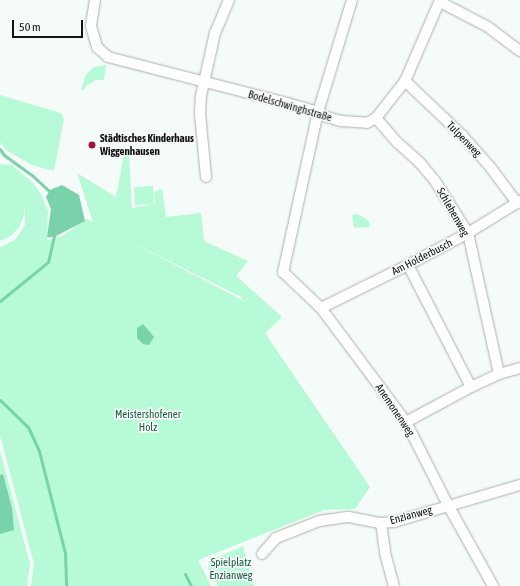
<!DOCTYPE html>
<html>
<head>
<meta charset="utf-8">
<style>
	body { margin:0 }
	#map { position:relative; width:520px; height:586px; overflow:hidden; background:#f5fbf8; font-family:"Asap Condensed",sans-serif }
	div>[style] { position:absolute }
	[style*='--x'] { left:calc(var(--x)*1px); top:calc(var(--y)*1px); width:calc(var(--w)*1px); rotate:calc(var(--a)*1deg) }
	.green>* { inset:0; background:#b7fad8; transform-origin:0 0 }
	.water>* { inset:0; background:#79d2a9 }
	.stream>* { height:3px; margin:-1.5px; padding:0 1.5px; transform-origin:1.5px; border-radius:1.5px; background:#79d2a9 }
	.roads { filter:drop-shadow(0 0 1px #acb0ae) drop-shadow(0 0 1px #acb0ae) }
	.street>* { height:10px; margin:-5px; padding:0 5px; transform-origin:5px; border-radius:5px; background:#fff }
	.dots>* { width:11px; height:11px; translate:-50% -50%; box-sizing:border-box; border:2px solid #f5fbf8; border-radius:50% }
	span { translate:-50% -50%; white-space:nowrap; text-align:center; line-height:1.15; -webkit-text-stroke:3.5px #f5fbf8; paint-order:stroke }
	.street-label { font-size:11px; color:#121313 }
	.poi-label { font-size:11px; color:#121313; font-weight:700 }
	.left { translate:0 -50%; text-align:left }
	.park-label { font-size:11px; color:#185c41 }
	.scale { position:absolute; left:12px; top:20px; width:71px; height:18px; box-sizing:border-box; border:2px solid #121313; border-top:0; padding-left:5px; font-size:12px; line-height:14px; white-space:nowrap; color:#121313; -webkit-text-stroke:3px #f5fbf8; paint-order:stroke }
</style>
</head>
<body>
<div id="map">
	<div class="green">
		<div style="clip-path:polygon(106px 65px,104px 80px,96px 80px,87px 85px,84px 90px,81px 90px,86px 74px,94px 67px)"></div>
		<div style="clip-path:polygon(0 95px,61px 113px,64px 119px,54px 171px,32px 165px,6px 150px,0 142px)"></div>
		<div style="clip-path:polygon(evenodd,129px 153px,132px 208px,155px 204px,154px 192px,162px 189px,166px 217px,201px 213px,204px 241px,248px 261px,236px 276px,282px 317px,265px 333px,370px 487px,355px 509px,324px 510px,198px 560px,211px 586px,31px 586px,34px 564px,0 435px,0 247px,15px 240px,25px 225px,25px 204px,24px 215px,19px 227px,11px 236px,0 241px,0 164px,12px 165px,33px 183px,41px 194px,48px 211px,47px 240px,62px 236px,87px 219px,93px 222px,77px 173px,116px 197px,124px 154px,129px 153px,125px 239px,241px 297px,245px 304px,242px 300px,125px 239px)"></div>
		<div style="left:153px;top:186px;width:18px;height:19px;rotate:87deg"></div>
		<div style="clip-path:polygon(358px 214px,369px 221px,370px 227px,354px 228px,352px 215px)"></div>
		<div style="clip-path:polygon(0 451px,30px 564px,27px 586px,0 586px)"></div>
		<div style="clip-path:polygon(243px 546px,254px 586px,218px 586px,208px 568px,209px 561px)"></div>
	</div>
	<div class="water">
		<div style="clip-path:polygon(62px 185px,79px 195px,85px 221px,54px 237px,47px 237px,51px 209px,46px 197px,50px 190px)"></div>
		<div style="clip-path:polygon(143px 324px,154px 337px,149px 345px,143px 344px,137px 338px,137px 328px)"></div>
		<div style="clip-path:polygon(3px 474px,12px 508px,14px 530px,0 534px,0 475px)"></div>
	</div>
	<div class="stream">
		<div style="--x:0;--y:149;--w:7;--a:56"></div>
		<div style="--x:4;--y:155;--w:36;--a:36"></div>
		<div style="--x:33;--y:176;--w:26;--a:43"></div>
		<div style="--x:0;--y:301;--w:62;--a:-39.1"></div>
		<div style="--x:48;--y:262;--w:28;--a:-77"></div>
		<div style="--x:0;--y:400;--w:39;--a:44"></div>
		<div style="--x:28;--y:427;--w:26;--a:65"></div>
		<div style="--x:39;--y:451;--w:105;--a:75.7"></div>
		<div style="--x:65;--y:553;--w:33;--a:88"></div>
		<div style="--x:185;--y:574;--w:13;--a:63"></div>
	</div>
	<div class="roads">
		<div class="street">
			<div style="--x:95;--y:0;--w:26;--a:99"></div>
			<div style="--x:91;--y:26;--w:22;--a:74"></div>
			<div style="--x:97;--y:47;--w:15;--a:42"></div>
			<div style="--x:108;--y:57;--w:185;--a:14.4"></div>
			<div style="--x:287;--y:103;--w:32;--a:16"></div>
			<div style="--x:318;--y:112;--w:10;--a:29"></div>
			<div style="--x:327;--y:117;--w:15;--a:16"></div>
			<div style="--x:341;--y:121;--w:26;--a:4"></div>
			<div style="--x:367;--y:123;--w:10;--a:-29"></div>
			<div style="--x:376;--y:118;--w:47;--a:-51.9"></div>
			<div style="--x:405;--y:81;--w:88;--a:-66.6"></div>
			<div style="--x:352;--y:0;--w:117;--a:106.9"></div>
			<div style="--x:318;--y:112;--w:164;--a:102.3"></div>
			<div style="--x:283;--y:272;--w:52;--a:43.5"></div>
			<div style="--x:321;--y:308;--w:142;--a:53.3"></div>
			<div style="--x:406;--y:422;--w:93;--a:63.2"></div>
			<div style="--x:448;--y:505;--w:93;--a:60.9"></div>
			<div style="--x:440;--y:2;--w:54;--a:27.5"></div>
			<div style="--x:488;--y:27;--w:40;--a:37"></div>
			<div style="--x:405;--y:81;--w:79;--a:43.5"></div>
			<div style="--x:462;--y:135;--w:44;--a:48.7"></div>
			<div style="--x:491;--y:168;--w:44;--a:53.4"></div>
			<div style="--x:376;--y:118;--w:33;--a:49"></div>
			<div style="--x:398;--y:143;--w:30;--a:42"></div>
			<div style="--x:420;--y:163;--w:23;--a:50"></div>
			<div style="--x:435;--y:181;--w:62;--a:57.6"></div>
			<div style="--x:468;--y:233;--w:144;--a:77.6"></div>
			<div style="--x:206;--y:177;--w:64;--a:-95.4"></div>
			<div style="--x:200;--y:113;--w:17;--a:-87"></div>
			<div style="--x:201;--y:96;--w:65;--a:-77.5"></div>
			<div style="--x:215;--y:33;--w:36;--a:-67"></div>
			<div style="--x:408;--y:265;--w:137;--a:62.7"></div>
			<div style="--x:321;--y:308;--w:97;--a:-26.3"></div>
			<div style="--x:408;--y:265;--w:68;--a:-28.1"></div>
			<div style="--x:468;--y:233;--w:61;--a:-31.6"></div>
			<div style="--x:406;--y:422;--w:74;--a:-28.3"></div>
			<div style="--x:471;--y:387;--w:31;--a:-25"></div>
			<div style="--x:499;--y:374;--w:22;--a:-16"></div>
			<div style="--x:381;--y:523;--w:30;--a:82"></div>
			<div style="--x:385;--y:553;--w:34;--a:75"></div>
			<div style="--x:262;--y:554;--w:21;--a:-49"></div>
			<div style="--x:276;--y:538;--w:46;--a:-21.6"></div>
			<div style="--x:319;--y:521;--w:30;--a:-8"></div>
			<div style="--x:349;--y:517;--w:33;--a:11"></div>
			<div style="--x:381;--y:523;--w:13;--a:-4"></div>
			<div style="--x:394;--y:522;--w:131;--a:-16.4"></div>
		</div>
	</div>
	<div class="dots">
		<div style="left:92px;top:145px;background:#a60d3d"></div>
	</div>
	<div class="street-label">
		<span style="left:290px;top:106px;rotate:16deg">Bodelschwinghstraße</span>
		<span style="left:464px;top:139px;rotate:46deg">Tulpenweg</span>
		<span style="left:453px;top:212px;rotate:60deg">Schlehenweg</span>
		<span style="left:422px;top:257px;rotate:-27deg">Am Holderbusch</span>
		<span style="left:395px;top:410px;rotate:56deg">Anemonenweg</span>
		<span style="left:411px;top:515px;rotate:-15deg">Enzianweg</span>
	</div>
	<div class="poi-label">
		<span class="left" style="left:100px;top:145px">Städtisches Kinderhaus<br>Wiggenhausen</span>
	</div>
	<div class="park-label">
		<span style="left:148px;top:421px">Meistershofener<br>Holz</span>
		<span style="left:231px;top:569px">Spielplatz<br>Enzianweg</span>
	</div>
	<div class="scale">50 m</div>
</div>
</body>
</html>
